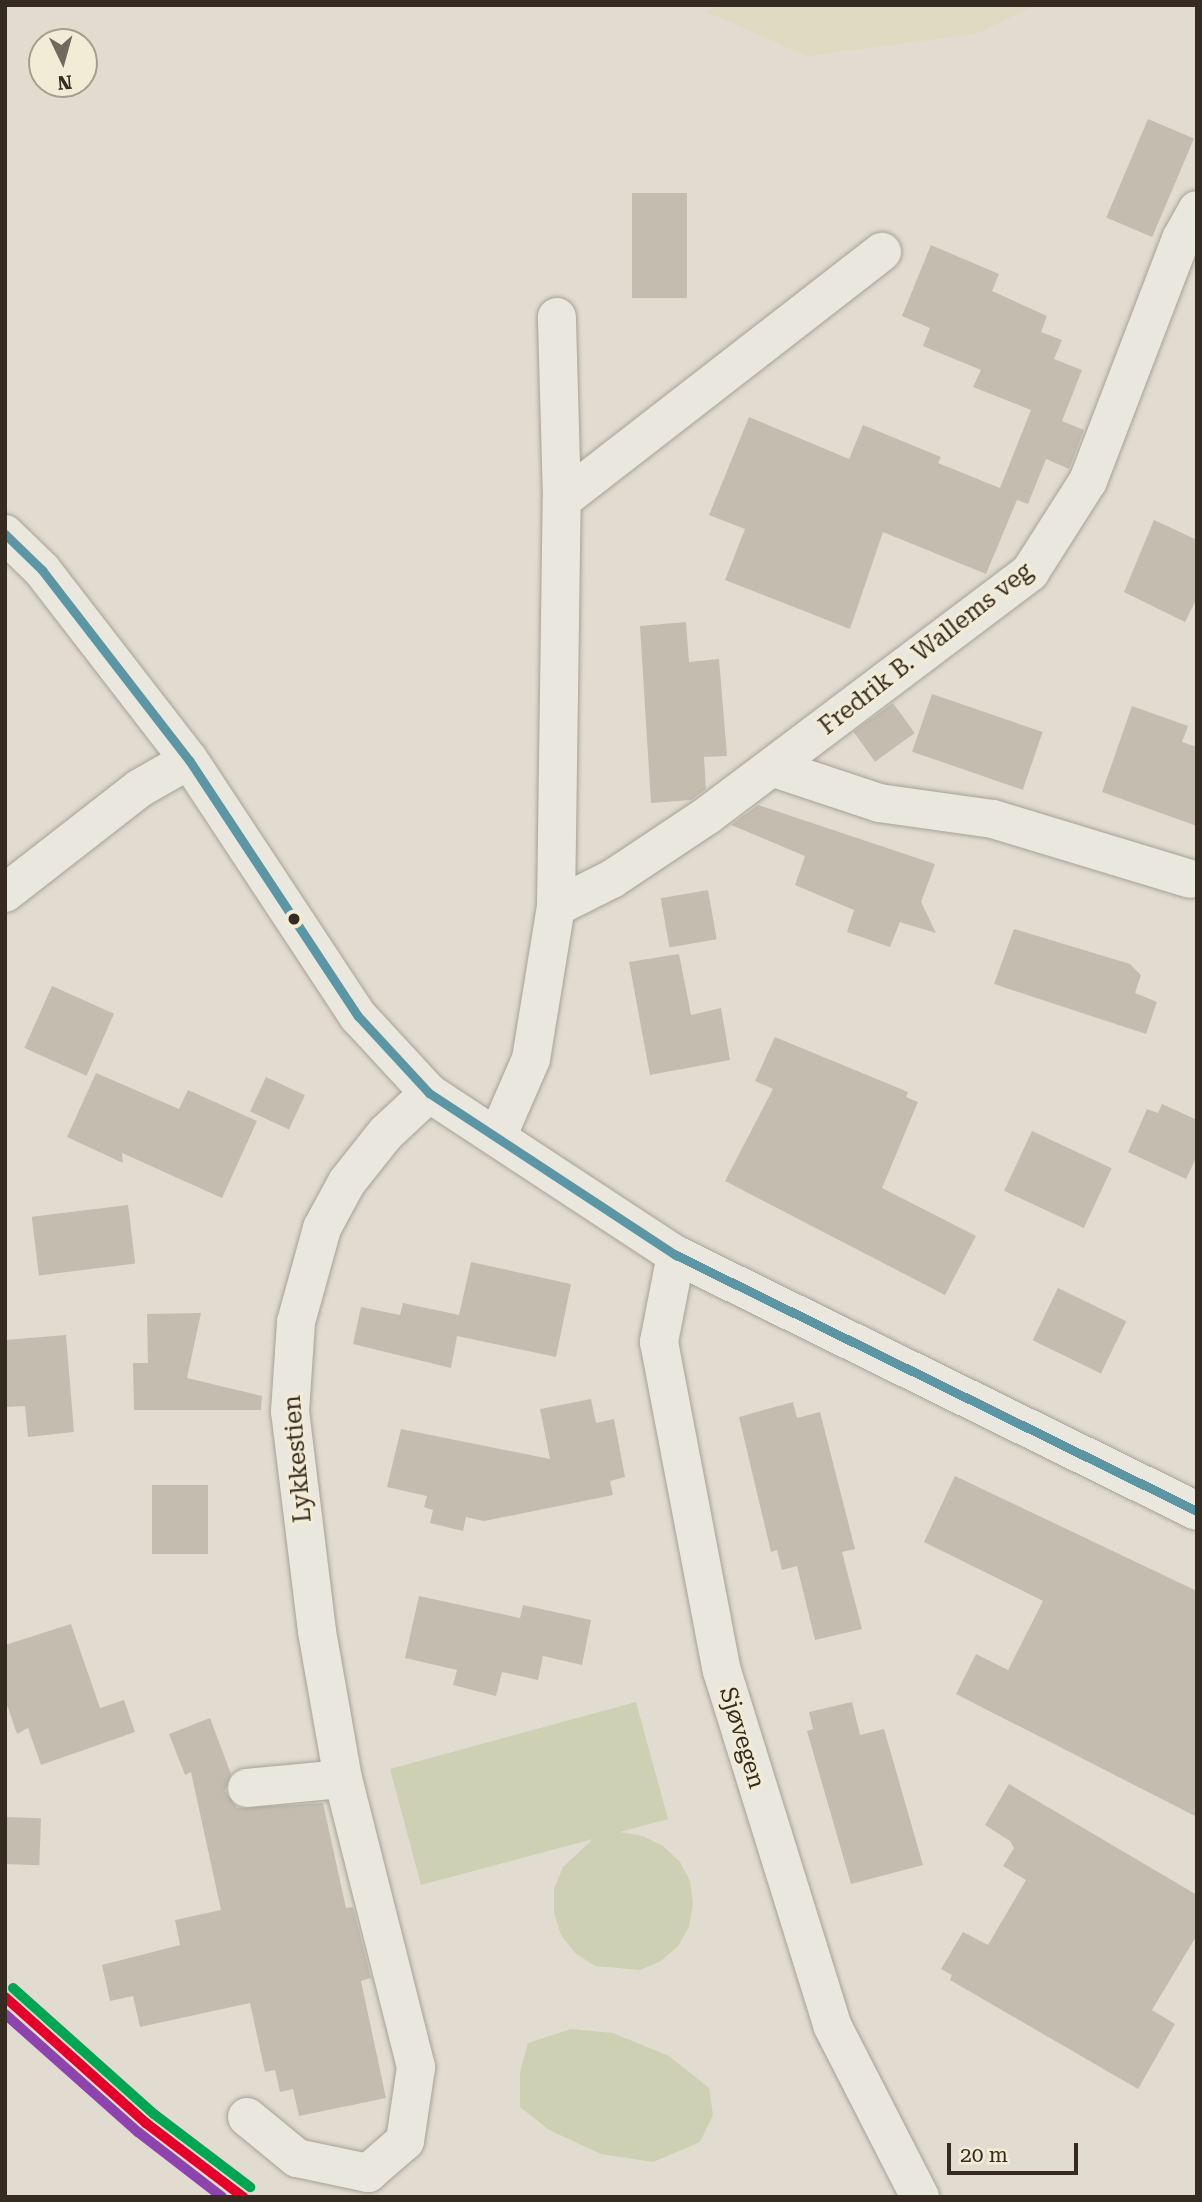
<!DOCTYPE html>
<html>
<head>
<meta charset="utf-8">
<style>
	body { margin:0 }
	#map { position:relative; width:1202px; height:2202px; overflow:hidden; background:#e1dccf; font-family:"Roboto Serif",serif }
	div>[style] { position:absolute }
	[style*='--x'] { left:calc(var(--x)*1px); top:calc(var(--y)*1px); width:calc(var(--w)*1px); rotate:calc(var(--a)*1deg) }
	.farmland>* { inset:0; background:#dfdac1 }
	.green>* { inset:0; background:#ced0b3 }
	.building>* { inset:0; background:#c5bcb0; transform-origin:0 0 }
	.roads { filter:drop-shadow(0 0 2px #a7a197) drop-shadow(0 0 2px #a7a197) }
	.street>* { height:38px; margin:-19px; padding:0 19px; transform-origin:19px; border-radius:19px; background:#eae7df }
	.secondary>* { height:38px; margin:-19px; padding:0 19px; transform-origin:19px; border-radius:19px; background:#eae7df }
	.bus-1>* { height:9px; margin:-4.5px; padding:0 4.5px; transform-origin:4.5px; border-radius:4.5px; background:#5c96a4 }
	.rail-1>* { height:10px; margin:-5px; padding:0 5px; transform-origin:5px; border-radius:5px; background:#e4002b }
	.rail-2>* { height:10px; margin:-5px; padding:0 5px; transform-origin:5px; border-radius:5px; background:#8e44ad }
	.rail-3>* { height:10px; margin:-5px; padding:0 5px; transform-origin:5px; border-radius:5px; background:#00a651 }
	.dots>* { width:19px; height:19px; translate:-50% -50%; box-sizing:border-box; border:4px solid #f2ebd5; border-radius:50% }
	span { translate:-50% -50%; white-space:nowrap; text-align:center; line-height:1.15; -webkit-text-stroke:6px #f2ebd5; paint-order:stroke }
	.street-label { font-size:24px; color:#352b20 }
	.frame { position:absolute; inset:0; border:7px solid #352b20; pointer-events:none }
	.north { position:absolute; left:28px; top:28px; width:70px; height:70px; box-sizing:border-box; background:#f2ebd5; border:2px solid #a69e8d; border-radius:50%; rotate:175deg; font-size:19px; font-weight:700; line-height:28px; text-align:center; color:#352b20 }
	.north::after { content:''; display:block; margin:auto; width:24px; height:32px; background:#71695d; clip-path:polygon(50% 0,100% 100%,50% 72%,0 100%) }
	.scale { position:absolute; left:947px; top:2143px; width:131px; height:32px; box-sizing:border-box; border:4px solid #352b20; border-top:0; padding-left:9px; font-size:21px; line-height:24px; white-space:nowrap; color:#352b20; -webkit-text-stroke:5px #f2ebd5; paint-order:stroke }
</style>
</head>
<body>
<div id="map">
	<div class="farmland">
		<div style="clip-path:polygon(718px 5px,1037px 5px,975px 34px,807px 56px,707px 12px)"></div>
	</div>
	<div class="green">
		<div style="clip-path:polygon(636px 1702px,668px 1819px,620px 1832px,643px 1836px,663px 1846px,680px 1862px,690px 1881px,693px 1904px,689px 1927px,678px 1946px,661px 1961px,640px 1970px,595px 1966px,575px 1953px,561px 1935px,554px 1913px,554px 1889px,563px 1867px,593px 1839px,421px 1885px,390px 1769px)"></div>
		<div style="clip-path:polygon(571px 2029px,613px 2033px,669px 2056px,709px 2088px,713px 2115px,700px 2142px,653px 2162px,601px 2154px,549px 2130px,520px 2107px,520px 2072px,528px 2043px)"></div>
	</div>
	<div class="building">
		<div style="left:1148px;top:119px;width:50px;height:107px;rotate:23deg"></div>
		<div style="left:632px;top:193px;width:55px;height:105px"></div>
		<div style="clip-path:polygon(931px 245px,999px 274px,992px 291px,1047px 316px,1041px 332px,1062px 340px,1054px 359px,1082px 370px,1062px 421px,1084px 430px,1069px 469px,1046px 459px,1028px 504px,1017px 500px,986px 574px,883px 532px,850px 629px,725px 580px,745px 529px,709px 515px,749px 417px,849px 459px,863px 425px,941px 457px,938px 463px,1000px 488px,1031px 410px,973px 387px,981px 370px,923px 346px,930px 328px,902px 316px)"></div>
		<div style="clip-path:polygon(1154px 520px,1197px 540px,1197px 598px,1185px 622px,1124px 592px)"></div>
		<div style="clip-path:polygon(686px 622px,689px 662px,719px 659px,727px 756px,704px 757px,706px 789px,691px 800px,651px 803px,640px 626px)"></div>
		<div style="left:932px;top:694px;width:117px;height:61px;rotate:19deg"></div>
		<div style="left:893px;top:703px;width:37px;height:49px;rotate:54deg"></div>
		<div style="clip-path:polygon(1132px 706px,1188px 726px,1182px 742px,1197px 747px,1197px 826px,1102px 792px)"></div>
		<div style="clip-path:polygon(758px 805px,935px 864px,921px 902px,936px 933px,900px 922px,890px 947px,847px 932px,854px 910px,795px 885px,805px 856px,731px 825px)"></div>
		<div style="left:708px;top:890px;width:50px;height:48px;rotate:80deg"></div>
		<div style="clip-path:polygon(1014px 929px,1130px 964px,1141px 975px,1135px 993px,1157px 1002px,1146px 1034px,994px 984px)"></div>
		<div style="clip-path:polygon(679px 954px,691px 1015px,721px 1008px,730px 1060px,650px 1075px,629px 962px)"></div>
		<div style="left:52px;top:986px;width:68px;height:68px;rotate:24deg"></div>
		<div style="clip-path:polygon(775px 1037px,908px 1092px,906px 1097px,918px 1102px,882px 1188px,976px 1236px,945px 1295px,725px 1181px,773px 1089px,755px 1081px)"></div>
		<div style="clip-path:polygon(96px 1073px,179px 1109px,188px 1090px,257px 1121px,222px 1198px,122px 1153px,123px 1163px,67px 1137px)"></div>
		<div style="left:266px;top:1077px;width:43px;height:38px;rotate:25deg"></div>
		<div style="clip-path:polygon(1162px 1104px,1197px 1120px,1197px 1156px,1186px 1179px,1128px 1152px,1147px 1109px,1158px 1113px)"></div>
		<div style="left:1032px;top:1131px;width:88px;height:66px;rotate:25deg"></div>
		<div style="left:128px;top:1205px;width:59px;height:97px;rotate:83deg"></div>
		<div style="clip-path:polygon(471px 1262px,571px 1284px,556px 1357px,457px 1336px,451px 1368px,353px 1344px,361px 1307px,400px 1315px,403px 1303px,459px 1315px)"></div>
		<div style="left:1058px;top:1288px;width:76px;height:58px;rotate:26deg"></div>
		<div style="clip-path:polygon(201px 1313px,187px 1378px,262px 1396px,261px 1410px,134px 1410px,133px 1363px,148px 1363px,147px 1314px)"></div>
		<div style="clip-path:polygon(66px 1335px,74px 1432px,28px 1437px,25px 1406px,5px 1407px,5px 1340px)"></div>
		<div style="clip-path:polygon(591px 1399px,596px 1423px,614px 1419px,625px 1477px,610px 1481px,613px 1495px,484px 1521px,466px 1517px,463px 1531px,430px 1523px,433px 1510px,424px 1507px,427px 1496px,387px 1487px,401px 1429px,550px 1459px,540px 1409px)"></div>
		<div style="clip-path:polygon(793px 1402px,797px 1418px,820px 1412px,855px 1549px,842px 1552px,862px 1629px,815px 1640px,797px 1566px,782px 1570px,777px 1550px,771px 1552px,739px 1417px)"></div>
		<div style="clip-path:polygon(955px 1476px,1197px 1591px,1197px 1817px,956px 1694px,976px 1654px,1008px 1670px,1043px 1601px,924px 1542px)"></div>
		<div style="left:152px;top:1485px;width:56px;height:69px"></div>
		<div style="clip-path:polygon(419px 1596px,520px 1618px,523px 1605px,591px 1620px,582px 1665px,543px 1656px,538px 1680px,502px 1672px,496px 1696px,453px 1685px,457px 1670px,405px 1658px)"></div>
		<div style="clip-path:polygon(71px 1624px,100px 1708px,124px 1700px,135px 1732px,41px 1765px,28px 1728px,17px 1734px,5px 1699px,5px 1645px)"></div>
		<div style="clip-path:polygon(852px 1702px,860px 1735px,884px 1729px,923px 1865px,851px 1884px,807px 1731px,813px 1729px,809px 1712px)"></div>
		<div style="clip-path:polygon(210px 1718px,231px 1774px,225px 1791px,237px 1808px,323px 1803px,346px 1908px,353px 1907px,371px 1978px,361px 1981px,386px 2098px,299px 2116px,293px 2089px,280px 2092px,275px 2070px,265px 2072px,250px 2003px,140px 2027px,133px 1996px,110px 2001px,102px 1965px,180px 1945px,175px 1920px,221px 1910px,191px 1772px,185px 1775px,169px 1734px)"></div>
		<div style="clip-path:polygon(1009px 1784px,1197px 1895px,1197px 1935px,1152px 2010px,1175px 2024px,1138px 2089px,950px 1980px,952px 1975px,941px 1969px,963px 1932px,988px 1945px,1026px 1880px,1003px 1866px,1014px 1848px,1010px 1841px,985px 1825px)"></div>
		<div style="left:5px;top:1817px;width:36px;height:47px;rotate:2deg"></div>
	</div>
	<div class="roads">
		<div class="street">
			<div style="--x:562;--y:500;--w:405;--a:-37.8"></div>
			<div style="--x:774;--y:768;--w:111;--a:18.4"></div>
			<div style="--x:879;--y:803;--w:115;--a:8"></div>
			<div style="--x:993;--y:819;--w:206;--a:16.9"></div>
			<div style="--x:5;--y:893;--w:171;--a:-37.9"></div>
			<div style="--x:140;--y:788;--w:56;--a:-29.7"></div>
			<div style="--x:556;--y:907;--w:63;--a:-26.6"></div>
			<div style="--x:612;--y:879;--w:115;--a:-33.7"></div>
			<div style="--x:708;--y:815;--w:403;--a:-37"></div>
			<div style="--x:1030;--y:572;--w:108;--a:-57.5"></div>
			<div style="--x:1088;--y:481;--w:259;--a:-69"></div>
			<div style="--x:1181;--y:239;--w:33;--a:-61"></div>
			<div style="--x:498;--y:1135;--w:83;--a:-66.5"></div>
			<div style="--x:531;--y:1059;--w:154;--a:-80.7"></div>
			<div style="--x:556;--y:907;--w:407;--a:-89.2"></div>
			<div style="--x:562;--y:500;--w:183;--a:-91.6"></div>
			<div style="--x:676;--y:1255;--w:89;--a:101.1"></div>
			<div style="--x:659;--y:1342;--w:335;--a:79.2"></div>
			<div style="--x:722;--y:1671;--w:371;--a:72.7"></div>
			<div style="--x:832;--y:2025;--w:193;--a:62.9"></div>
			<div style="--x:247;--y:1788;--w:96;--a:-5.4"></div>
			<div style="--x:247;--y:2117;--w:65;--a:39.4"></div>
			<div style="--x:297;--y:2158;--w:73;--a:11.9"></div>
			<div style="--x:368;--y:2173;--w:49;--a:-40.9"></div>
			<div style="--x:405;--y:2141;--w:75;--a:-81.5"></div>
			<div style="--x:416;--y:2067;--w:297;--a:-104.2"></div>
			<div style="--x:343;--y:1779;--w:150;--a:-100"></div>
			<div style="--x:317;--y:1631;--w:221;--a:-97"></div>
			<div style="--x:290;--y:1412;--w:90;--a:-86.2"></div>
			<div style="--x:296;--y:1322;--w:98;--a:-74.5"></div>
			<div style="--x:322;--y:1228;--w:52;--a:-61.5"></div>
			<div style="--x:347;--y:1182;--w:63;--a:-51.5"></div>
			<div style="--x:386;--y:1133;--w:59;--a:-42.9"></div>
		</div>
		<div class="secondary">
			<div style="--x:5;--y:534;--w:52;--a:44.2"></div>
			<div style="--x:42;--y:570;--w:240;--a:52.3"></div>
			<div style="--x:189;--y:760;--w:307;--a:56.6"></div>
			<div style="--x:358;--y:1016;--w:105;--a:47.3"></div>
			<div style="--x:429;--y:1093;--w:295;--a:33.3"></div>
			<div style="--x:676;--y:1255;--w:580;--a:26.17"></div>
		</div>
	</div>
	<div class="bus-1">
		<div style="--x:5;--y:534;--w:52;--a:44.2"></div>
		<div style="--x:42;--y:570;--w:240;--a:52.3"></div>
		<div style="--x:189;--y:760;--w:307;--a:56.6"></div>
		<div style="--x:358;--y:1016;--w:105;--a:47.3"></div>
		<div style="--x:429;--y:1093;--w:295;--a:33.3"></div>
		<div style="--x:676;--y:1255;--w:580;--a:26.17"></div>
	</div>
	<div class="rail-1">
		<div style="--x:5;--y:1997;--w:189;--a:41.8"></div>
		<div style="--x:146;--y:2123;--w:122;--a:37.3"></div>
	</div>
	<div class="rail-2">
		<div style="--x:5;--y:2014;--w:178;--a:41.6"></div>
		<div style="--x:138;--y:2132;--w:106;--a:37.7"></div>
	</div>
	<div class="rail-3">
		<div style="--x:13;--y:1988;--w:189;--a:41.8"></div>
		<div style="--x:154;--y:2114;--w:121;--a:37.2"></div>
	</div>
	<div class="dots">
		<div style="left:294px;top:919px;background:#352b20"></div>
	</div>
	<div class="street-label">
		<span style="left:926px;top:649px;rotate:-38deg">Fredrik B. Wallems veg</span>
		<span style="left:298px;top:1459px;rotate:-95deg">Lykkestien</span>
		<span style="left:742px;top:1738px;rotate:73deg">Sjøvegen</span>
	</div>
	<div class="frame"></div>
	<div class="north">N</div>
	<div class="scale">20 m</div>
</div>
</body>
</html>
